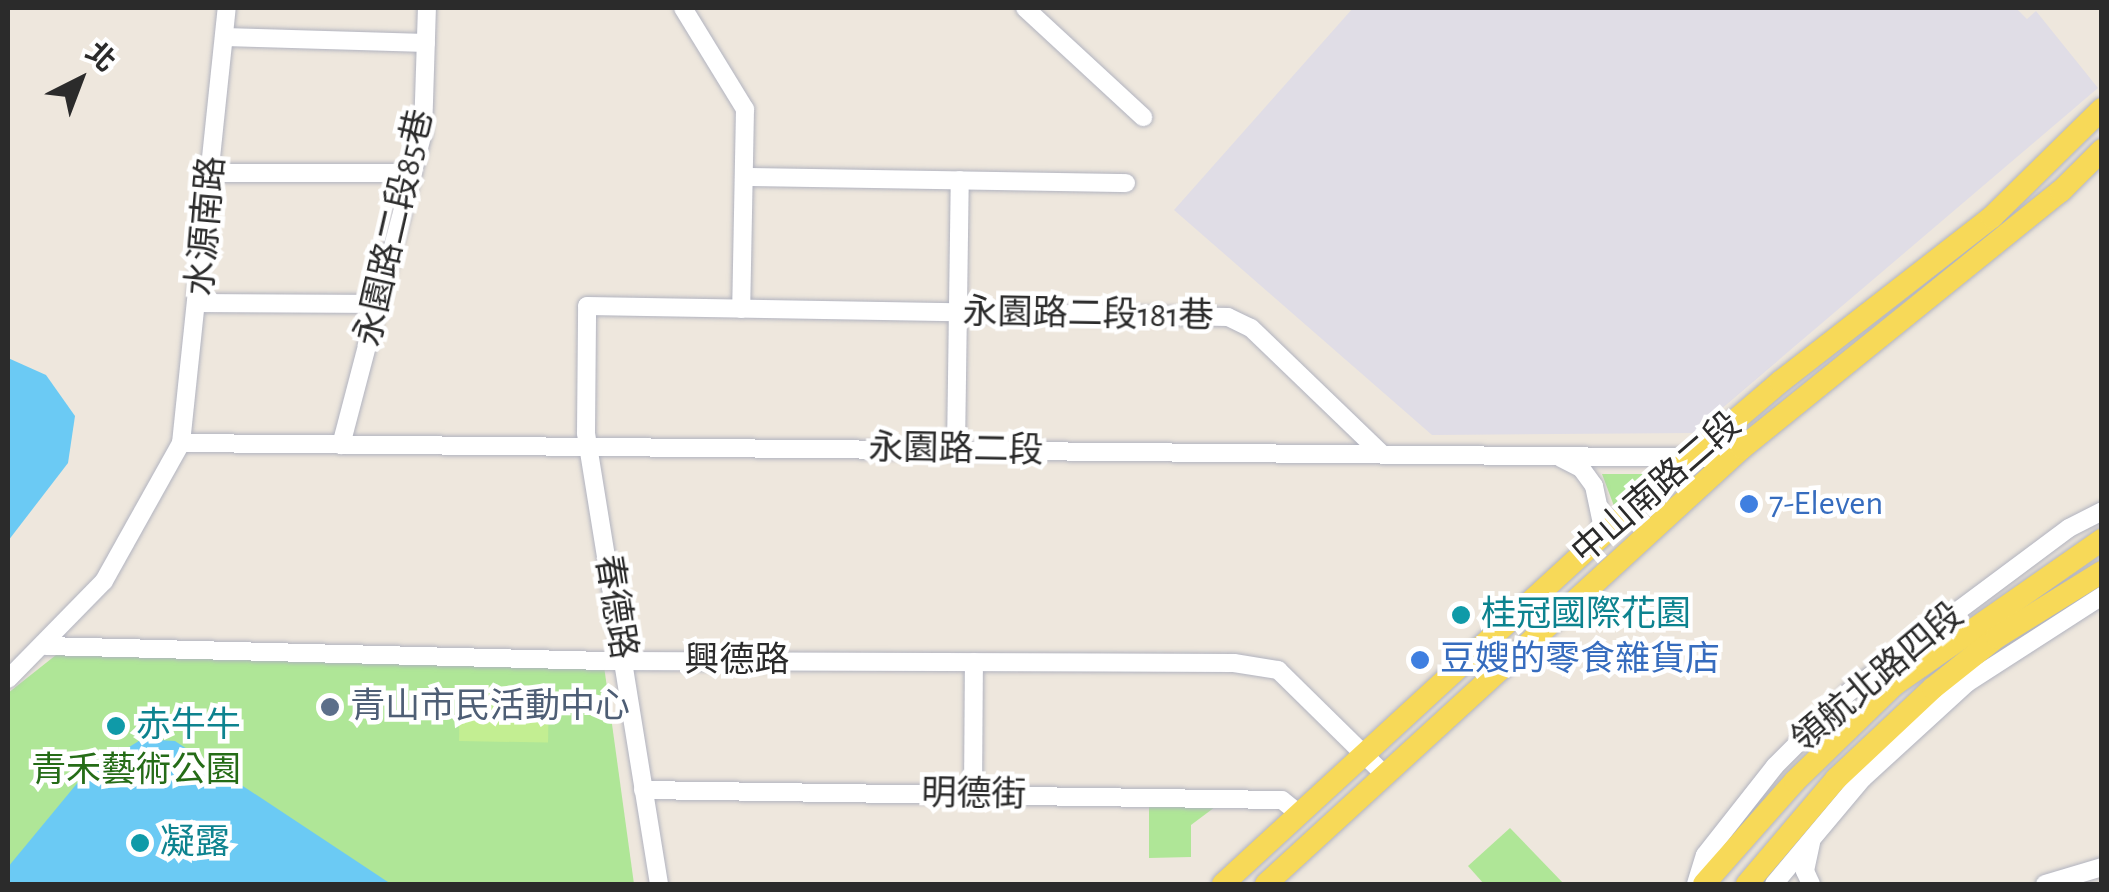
<!DOCTYPE html>
<html>
<head>
<meta charset="utf-8">
<style>
	body { margin:0 }
	#map { position:relative; width:2109px; height:892px; overflow:hidden; background:#eee7dd; font-family:"Alegreya Sans","Noto Sans TC",sans-serif }
	div>[style] { position:absolute }
	[style*='--x'] { left:calc(var(--x)*1px); top:calc(var(--y)*1px); width:calc(var(--w)*1px); rotate:calc(var(--a)*1deg) }
	.industrial>* { inset:0; background:#e0dde6 }
	.green>* { inset:0; background:#afe697 }
	.pitch>* { inset:0; background:#c3ee92; transform-origin:0 0 }
	.water>* { inset:0; background:#6bcaf4 }
	.roads { filter:drop-shadow(0 0 2px #b1b3bf) drop-shadow(0 0 2px #b1b3bf) }
	.minor>* { height:18px; margin:-9px; padding:0 9px; transform-origin:9px; border-radius:9px; background:#fff }
	.major>* { height:22px; margin:-11px; padding:0 11px; transform-origin:11px; border-radius:11px; background:#f7d958 }
	.dots>* { width:28px; height:28px; translate:-50% -50%; box-sizing:border-box; border:5px solid #fff; border-radius:50% }
	span { translate:-50% -50%; white-space:nowrap; text-align:center; line-height:1.15; -webkit-text-stroke:9px #fff; paint-order:stroke }
	.street-label { font-size:35px; color:#2b2b2b }
	.shop-label { font-size:35px; color:#366cbe }
	.left { translate:0 -50%; text-align:left }
	.culture-label { font-size:35px; color:#0d838f }
	.service-label { font-size:35px; color:#4e5e75 }
	.park-label { font-size:35px; color:#256c17 }
	.frame { position:absolute; inset:0; border:10px solid #2b2b2b; pointer-events:none }
	.north { position:absolute; left:30px; top:30px; width:100px; height:100px; -webkit-text-stroke:8px #fff; paint-order:stroke; rotate:42deg; font-size:28px; font-weight:700; line-height:40px; text-align:center; color:#2b2b2b }
	.north::after { content:''; display:block; margin:auto; width:35px; height:45px; background:#2b2b2b; clip-path:polygon(50% 0,100% 100%,50% 72%,0 100%) }
</style>
</head>
<body>
<div id="map">
	<div class="industrial">
		<div style="clip-path:polygon(1353px 8px,2016px 8px,2027px 19px,2036px 11px,2098px 88px,1693px 433px,1432px 435px,1174px 210px)"></div>
	</div>
	<div class="green">
		<div style="clip-path:polygon(1602px 474px,1649px 474px,1649px 478px,1614px 506px)"></div>
		<div style="clip-path:polygon(56px 655px,604px 666px,634px 884px,8px 884px,8px 693px)"></div>
		<div style="clip-path:polygon(1149px 806px,1215px 807px,1191px 825px,1191px 857px,1149px 858px)"></div>
		<div style="clip-path:polygon(1510px 828px,1564px 884px,1484px 884px,1468px 866px)"></div>
	</div>
	<div class="pitch">
		<div style="left:460px;top:686px;width:89px;height:55px;rotate:1deg"></div>
	</div>
	<div class="water">
		<div style="clip-path:polygon(8px 358px,46px 375px,75px 416px,68px 463px,8px 541px)"></div>
		<div style="clip-path:polygon(142px 739px,175px 741px,391px 884px,8px 884px,8px 867px,84px 775px)"></div>
	</div>
	<div class="roads">
		<div class="minor">
			<div style="--x:683;--y:8;--w:119;--a:58.5"></div>
			<div style="--x:745;--y:109;--w:200;--a:91.1"></div>
			<div style="--x:1025;--y:8;--w:161;--a:42.7"></div>
			<div style="--x:225;--y:37;--w:201;--a:1.7"></div>
			<div style="--x:212;--y:173;--w:201;--a:0"></div>
			<div style="--x:744;--y:177;--w:382;--a:0.9"></div>
			<div style="--x:199;--y:303;--w:179;--a:0.3"></div>
			<div style="--x:181;--y:443;--w:1551;--a:0.55"></div>
			<div style="--x:341;--y:445;--w:323;--a:-75.3"></div>
			<div style="--x:423;--y:133;--w:125;--a:-88.2"></div>
			<div style="--x:956;--y:450;--w:270;--a:-89.2"></div>
			<div style="--x:1561;--y:458;--w:22;--a:27"></div>
			<div style="--x:1581;--y:468;--w:22;--a:54"></div>
			<div style="--x:1594;--y:486;--w:38;--a:78"></div>
			<div style="--x:1602;--y:523;--w:18;--a:106"></div>
			<div style="--x:46;--y:646;--w:559;--a:1.54"></div>
			<div style="--x:605;--y:661;--w:629;--a:0.18"></div>
			<div style="--x:1234;--y:663;--w:45;--a:9"></div>
			<div style="--x:1278;--y:670;--w:150;--a:44.5"></div>
			<div style="--x:8;--y:679;--w:137;--a:-45.6"></div>
			<div style="--x:104;--y:581;--w:158;--a:-60.8"></div>
			<div style="--x:181;--y:443;--w:437;--a:-84"></div>
			<div style="--x:643;--y:790;--w:639;--a:0.9"></div>
			<div style="--x:1282;--y:800;--w:22;--a:39"></div>
			<div style="--x:973;--y:795;--w:133;--a:-89.6"></div>
			<div style="--x:659;--y:884;--w:457;--a:-99.2"></div>
			<div style="--x:586;--y:433;--w:127;--a:-89.5"></div>
			<div style="--x:587;--y:306;--w:641;--a:0.98"></div>
			<div style="--x:1228;--y:317;--w:25;--a:26"></div>
			<div style="--x:1251;--y:328;--w:182;--a:43.9"></div>
			<div style="--x:1696;--y:884;--w:30;--a:-73"></div>
			<div style="--x:1705;--y:855;--w:113;--a:-51.8"></div>
			<div style="--x:1775;--y:766;--w:105;--a:-45"></div>
			<div style="--x:1849;--y:692;--w:274;--a:-36.7"></div>
			<div style="--x:2069;--y:528;--w:37;--a:-27"></div>
			<div style="--x:1774;--y:884;--w:138;--a:-50"></div>
			<div style="--x:1863;--y:778;--w:141;--a:-42.4"></div>
			<div style="--x:1967;--y:683;--w:161;--a:-32.8"></div>
			<div style="--x:1811;--y:884;--w:14;--a:-115"></div>
			<div style="--x:1805;--y:871;--w:30;--a:-78"></div>
			<div style="--x:2045;--y:884;--w:59;--a:-16.6"></div>
		</div>
		<div class="major">
			<div style="--x:1223;--y:884;--w:551;--a:-42.57"></div>
			<div style="--x:1629;--y:511;--w:199;--a:-40.5"></div>
			<div style="--x:1780;--y:382;--w:269;--a:-37.9"></div>
			<div style="--x:1992;--y:217;--w:154;--a:-44.5"></div>
			<div style="--x:1266;--y:884;--w:646;--a:-42.49"></div>
			<div style="--x:1742;--y:448;--w:410;--a:-38.9"></div>
			<div style="--x:2061;--y:191;--w:58;--a:-45"></div>
			<div style="--x:1704;--y:884;--w:137;--a:-48.5"></div>
			<div style="--x:1795;--y:781;--w:138;--a:-44.1"></div>
			<div style="--x:1894;--y:685;--w:254;--a:-34.9"></div>
			<div style="--x:1747;--y:884;--w:138;--a:-49.7"></div>
			<div style="--x:1836;--y:779;--w:133;--a:-43.2"></div>
			<div style="--x:1933;--y:688;--w:82;--a:-38.6"></div>
			<div style="--x:1997;--y:637;--w:123;--a:-31.8"></div>
		</div>
	</div>
	<div class="dots">
		<div style="left:1749px;top:504px;background:#3f7fe0"></div>
		<div style="left:1461px;top:615px;background:#0f9aa8"></div>
		<div style="left:1420px;top:660px;background:#3f7fe0"></div>
		<div style="left:330px;top:707px;background:#5c6f8a"></div>
		<div style="left:116px;top:726px;background:#0f9aa8"></div>
		<div style="left:140px;top:843px;background:#0f9aa8"></div>
	</div>
	<div class="street-label">
		<span style="left:207px;top:226px;rotate:-85deg">水源南路</span>
		<span style="left:395px;top:228px;rotate:-77deg">永園路二段85巷</span>
		<span style="left:1088px;top:315px;rotate:1deg">永園路二段181巷</span>
		<span style="left:956px;top:450px;rotate:1deg">永園路二段</span>
		<span style="left:1657px;top:489px;rotate:-41deg">中山南路二段</span>
		<span style="left:615px;top:607px;rotate:81deg">春德路</span>
		<span style="left:737px;top:661px">興德路</span>
		<span style="left:1878px;top:678px;rotate:-40deg">領航北路四段</span>
		<span style="left:974px;top:795px;rotate:1deg">明德街</span>
	</div>
	<div class="shop-label">
		<span class="left" style="left:1769px;top:504px">7-Eleven</span>
		<span class="left" style="left:1440px;top:660px">豆嫂的零食雜貨店</span>
	</div>
	<div class="culture-label">
		<span class="left" style="left:1481px;top:615px">桂冠國際花園</span>
		<span class="left" style="left:136px;top:726px">赤牛牛</span>
		<span class="left" style="left:160px;top:843px">凝露</span>
	</div>
	<div class="service-label">
		<span class="left" style="left:350px;top:707px">青山市民活動中心</span>
	</div>
	<div class="park-label">
		<span style="left:136px;top:771px">青禾藝術公園</span>
	</div>
	<div class="frame"></div>
	<div class="north">北</div>
</div>
</body>
</html>
